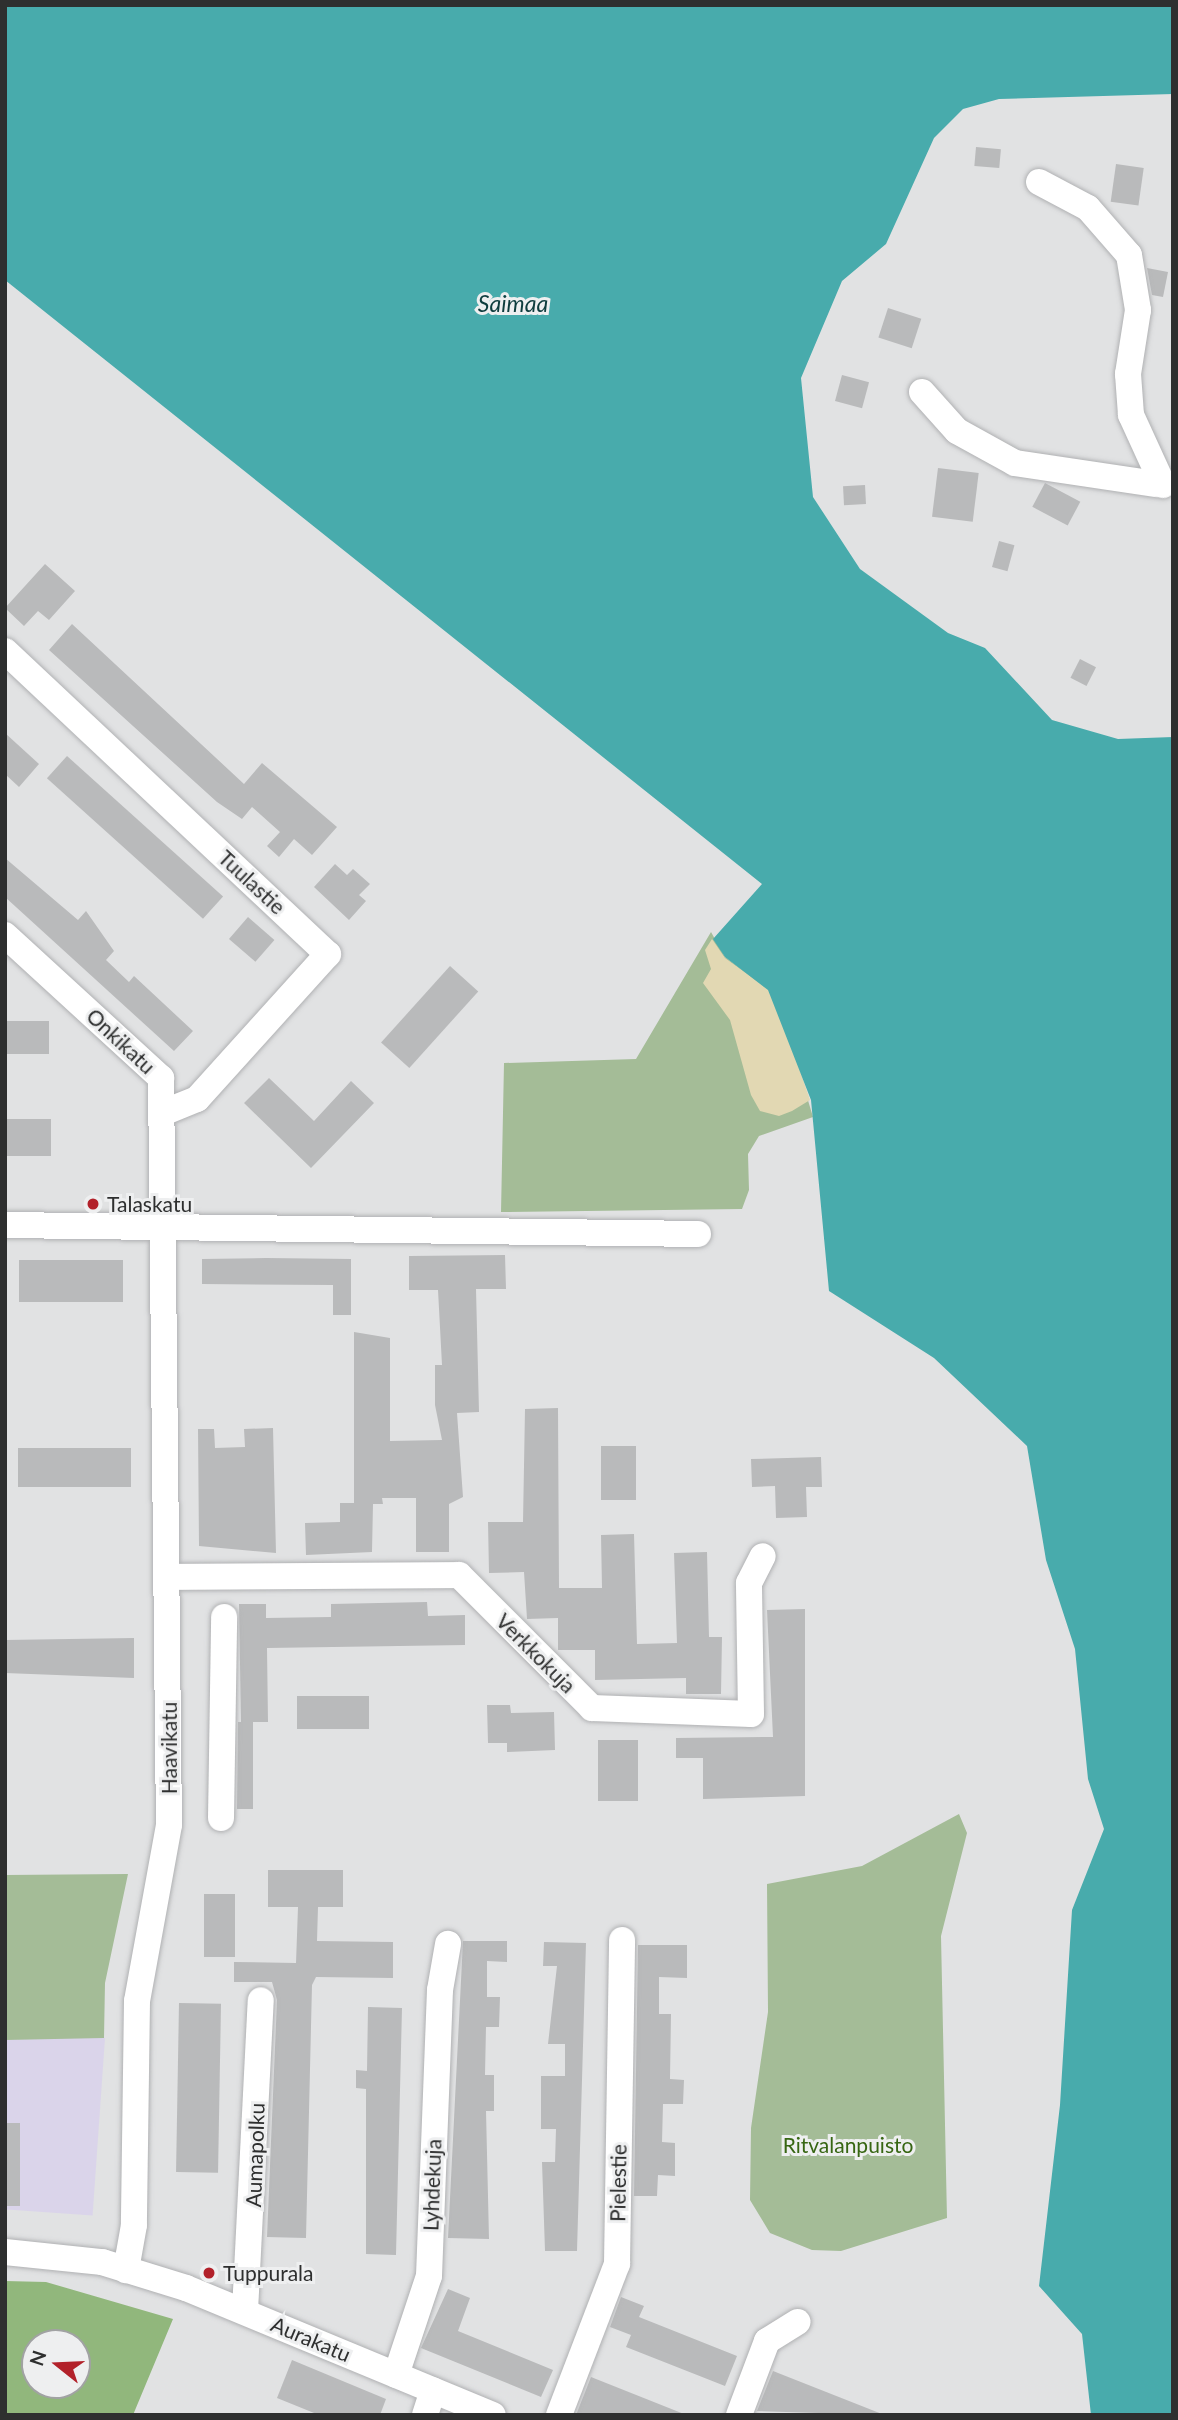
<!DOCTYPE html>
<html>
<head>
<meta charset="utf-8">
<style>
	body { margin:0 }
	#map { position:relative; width:1178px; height:2420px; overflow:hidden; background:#e1e2e3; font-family:Lato,sans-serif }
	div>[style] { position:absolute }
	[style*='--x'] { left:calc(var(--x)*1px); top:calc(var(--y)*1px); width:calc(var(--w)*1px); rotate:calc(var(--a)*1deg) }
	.commercial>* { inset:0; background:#dad4ea; transform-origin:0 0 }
	.green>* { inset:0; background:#a4bc97 }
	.forest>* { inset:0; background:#91b77c }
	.sand>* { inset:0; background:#e2d8b3 }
	.water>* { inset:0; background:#48abac }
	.building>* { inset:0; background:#b9babb; transform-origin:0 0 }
	.roads { filter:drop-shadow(0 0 2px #b0b1b3) drop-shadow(0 0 2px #b0b1b3) }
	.minor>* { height:26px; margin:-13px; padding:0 13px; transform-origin:13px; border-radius:13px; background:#fff }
	.dots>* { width:19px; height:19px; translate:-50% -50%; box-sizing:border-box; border:4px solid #eeeff0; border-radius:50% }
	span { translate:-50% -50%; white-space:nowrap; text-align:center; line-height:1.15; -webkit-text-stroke:6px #eeeff0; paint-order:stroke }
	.street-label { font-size:21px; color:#2e2f2f }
	.poi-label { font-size:21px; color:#2e2f2f }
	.left { translate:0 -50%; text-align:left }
	.park-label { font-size:21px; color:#376613 }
	.water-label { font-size:23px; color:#0e3d3e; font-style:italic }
	.frame { position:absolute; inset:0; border:7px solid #2e2f2f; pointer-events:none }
	.north { position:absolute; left:21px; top:2329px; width:70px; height:70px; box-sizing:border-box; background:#eeeff0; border:2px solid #a1a2a3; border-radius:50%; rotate:288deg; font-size:19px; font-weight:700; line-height:28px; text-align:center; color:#2e2f2f }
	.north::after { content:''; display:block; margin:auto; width:24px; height:32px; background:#b2212a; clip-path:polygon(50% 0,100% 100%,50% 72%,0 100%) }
</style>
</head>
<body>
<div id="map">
	<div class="commercial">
		<div style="left:105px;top:2038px;width:178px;height:100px;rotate:94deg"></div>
	</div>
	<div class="green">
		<div style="clip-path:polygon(711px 932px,725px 957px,768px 989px,782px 1014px,813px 1117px,759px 1136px,748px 1154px,749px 1190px,742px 1209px,501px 1212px,504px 1063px,636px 1059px)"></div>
		<div style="clip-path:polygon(959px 1814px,967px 1833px,941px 1936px,947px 2218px,841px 2251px,812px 2250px,770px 2233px,750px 2200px,751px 2128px,768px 2012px,767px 1884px,862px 1866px)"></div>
		<div style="clip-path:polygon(128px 1874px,105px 1983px,104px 2038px,5px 2040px,5px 1875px)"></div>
	</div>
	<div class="forest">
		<div style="clip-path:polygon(evenodd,5px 2281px,46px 2282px,173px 2319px,133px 2415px,5px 2415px,5px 2281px,35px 2343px,77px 2343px,77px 2385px,35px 2385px,35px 2343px)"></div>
	</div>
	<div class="sand">
		<div style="clip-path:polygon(712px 939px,725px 958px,768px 989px,780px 1012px,810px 1100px,792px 1111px,779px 1116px,760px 1111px,751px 1095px,730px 1020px,703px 983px,711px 969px,705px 950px)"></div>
	</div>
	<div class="water">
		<div style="clip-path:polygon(5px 5px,1173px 5px,1173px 94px,999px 99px,963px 109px,934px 138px,886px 244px,842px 281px,801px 378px,813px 497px,860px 569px,948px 633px,985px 648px,1052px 720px,1118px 739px,1173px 737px,1173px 2415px,1091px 2415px,1082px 2334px,1039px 2286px,1060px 2105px,1072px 1910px,1104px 1829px,1088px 1779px,1075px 1649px,1046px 1560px,1027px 1446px,934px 1358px,829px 1291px,811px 1100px,768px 990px,725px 957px,713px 939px,762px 884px,5px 280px)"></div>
	</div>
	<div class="building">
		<div style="left:976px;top:147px;width:25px;height:19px;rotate:5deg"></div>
		<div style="left:1116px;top:164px;width:28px;height:38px;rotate:8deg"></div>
		<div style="clip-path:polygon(1147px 268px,1168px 272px,1163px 297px,1152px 295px)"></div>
		<div style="left:888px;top:308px;width:35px;height:31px;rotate:18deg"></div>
		<div style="left:842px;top:375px;width:28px;height:27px;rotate:15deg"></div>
		<div style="left:938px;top:468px;width:41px;height:49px;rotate:7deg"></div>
		<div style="left:1045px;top:483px;width:40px;height:27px;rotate:28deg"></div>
		<div style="left:865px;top:485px;width:19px;height:22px;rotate:87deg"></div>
		<div style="left:999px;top:541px;width:16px;height:27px;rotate:15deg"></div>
		<div style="clip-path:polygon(45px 564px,75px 591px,49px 620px,38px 611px,24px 626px,5px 608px)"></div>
		<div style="clip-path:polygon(72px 624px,244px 784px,262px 763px,337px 827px,312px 855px,294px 839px,279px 857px,267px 846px,280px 832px,252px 807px,242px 819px,217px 802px,49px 650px)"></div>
		<div style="left:1080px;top:659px;width:18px;height:21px;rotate:27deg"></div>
		<div style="clip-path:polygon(5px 733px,39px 764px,19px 787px,5px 774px)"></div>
		<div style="left:67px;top:756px;width:210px;height:30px;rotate:42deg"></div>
		<div style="clip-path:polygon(5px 858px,78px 920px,86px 911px,114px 951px,106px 960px,129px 982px,134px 976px,193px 1031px,174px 1051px,5px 897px)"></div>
		<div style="clip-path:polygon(335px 864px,347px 875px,353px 869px,370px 884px,359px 895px,366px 901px,349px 920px,314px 887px)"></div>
		<div style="left:248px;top:917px;width:35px;height:29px;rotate:41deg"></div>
		<div style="left:450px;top:966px;width:38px;height:103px;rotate:42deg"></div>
		<div style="left:49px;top:1021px;width:33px;height:44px;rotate:90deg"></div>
		<div style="clip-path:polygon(269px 1078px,314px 1121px,351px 1081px,374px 1103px,311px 1168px,244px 1103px)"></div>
		<div style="left:51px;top:1119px;width:37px;height:46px;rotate:90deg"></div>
		<div style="clip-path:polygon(505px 1255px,506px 1289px,476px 1289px,479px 1412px,457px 1413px,463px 1497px,449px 1504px,449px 1552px,416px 1552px,416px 1498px,382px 1498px,383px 1504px,373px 1504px,372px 1552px,306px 1555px,305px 1523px,340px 1522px,340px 1503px,354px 1503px,354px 1332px,390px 1338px,390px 1441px,442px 1440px,435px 1405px,435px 1365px,442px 1365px,438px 1290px,409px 1290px,409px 1256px)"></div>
		<div style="clip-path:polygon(266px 1258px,351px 1259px,351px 1315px,333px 1315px,333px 1285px,202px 1284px,202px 1259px)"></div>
		<div style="left:123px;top:1260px;width:42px;height:104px;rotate:90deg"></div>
		<div style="clip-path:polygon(558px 1408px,559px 1588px,602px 1588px,601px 1535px,634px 1534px,637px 1644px,677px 1643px,674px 1553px,707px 1552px,709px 1637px,722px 1637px,721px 1694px,686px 1694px,686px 1678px,595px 1680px,595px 1650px,558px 1650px,558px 1618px,527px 1619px,524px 1572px,489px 1573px,488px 1522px,523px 1522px,525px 1409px)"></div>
		<div style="clip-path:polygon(273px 1428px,276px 1553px,199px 1546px,198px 1429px,214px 1429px,215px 1448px,245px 1447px,244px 1429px)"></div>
		<div style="left:601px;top:1446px;width:35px;height:54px"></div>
		<div style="left:131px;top:1448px;width:39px;height:113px;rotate:90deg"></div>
		<div style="clip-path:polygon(821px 1457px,822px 1487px,806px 1487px,807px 1517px,776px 1518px,775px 1486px,752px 1487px,751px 1459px)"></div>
		<div style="clip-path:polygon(427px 1602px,428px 1616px,465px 1615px,465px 1645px,267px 1648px,268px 1722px,253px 1722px,253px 1809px,237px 1809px,238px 1722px,250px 1722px,241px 1722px,239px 1604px,266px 1604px,266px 1618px,331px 1617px,331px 1604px)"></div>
		<div style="clip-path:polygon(805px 1609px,805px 1796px,703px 1799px,703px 1758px,676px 1758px,676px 1738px,773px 1737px,767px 1610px)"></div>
		<div style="clip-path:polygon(134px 1638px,134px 1678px,5px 1673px,5px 1640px)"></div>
		<div style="left:369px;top:1696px;width:33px;height:72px;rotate:90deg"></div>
		<div style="clip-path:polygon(487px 1705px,510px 1705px,511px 1713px,554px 1712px,555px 1750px,507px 1752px,507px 1743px,488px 1743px)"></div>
		<div style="left:598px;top:1740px;width:40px;height:61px"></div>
		<div style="clip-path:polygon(268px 1870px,343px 1870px,343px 1907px,318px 1907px,317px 1941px,393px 1942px,393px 1978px,316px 1977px,312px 1985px,306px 2238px,267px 2237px,277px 2000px,272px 1982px,234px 1982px,234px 1962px,296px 1963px,298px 1907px,268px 1907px)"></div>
		<div style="left:204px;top:1894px;width:31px;height:63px"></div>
		<div style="clip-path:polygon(463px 1941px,507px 1941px,507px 1962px,487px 1961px,487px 1997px,500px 1997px,499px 2027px,486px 2027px,485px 2075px,494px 2075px,494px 2111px,486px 2111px,489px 2239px,448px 2238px)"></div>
		<div style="clip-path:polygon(544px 1942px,586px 1943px,577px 2251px,545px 2251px,542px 2162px,555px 2162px,556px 2129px,541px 2129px,541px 2076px,565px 2076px,565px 2044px,548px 2044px,557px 1966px,543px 1966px)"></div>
		<div style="clip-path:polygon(638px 1945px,687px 1945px,687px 1978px,659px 1977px,659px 2014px,671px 2014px,670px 2079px,684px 2080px,683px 2104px,663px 2104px,662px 2142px,675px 2143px,675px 2176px,658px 2175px,657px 2196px,634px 2196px)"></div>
		<div style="left:179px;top:2003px;width:42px;height:169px;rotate:1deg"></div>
		<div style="clip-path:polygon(368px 2007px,402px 2008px,396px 2255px,366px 2254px,366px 2089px,356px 2088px,356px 2070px,367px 2071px)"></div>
		<div style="left:5px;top:2123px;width:15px;height:83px"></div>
		<div style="clip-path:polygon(448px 2289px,470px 2298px,458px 2331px,553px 2370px,541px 2397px,421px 2348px)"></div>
		<div style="clip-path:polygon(621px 2297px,644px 2306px,639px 2317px,737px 2356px,725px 2386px,626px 2347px,631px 2335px,610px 2327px)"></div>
		<div style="clip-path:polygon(292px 2360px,386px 2399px,380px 2415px,319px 2415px,277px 2398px)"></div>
		<div style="clip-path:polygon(773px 2371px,882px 2414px,882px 2415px,757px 2411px)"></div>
		<div style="clip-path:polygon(591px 2377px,684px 2414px,683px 2415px,576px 2415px)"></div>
	</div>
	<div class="roads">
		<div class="minor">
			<div style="--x:1039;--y:182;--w:55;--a:28"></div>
			<div style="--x:1088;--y:208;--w:62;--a:48.9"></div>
			<div style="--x:1129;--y:255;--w:56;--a:80.7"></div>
			<div style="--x:1138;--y:310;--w:65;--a:98.9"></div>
			<div style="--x:1128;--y:374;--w:41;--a:85.8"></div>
			<div style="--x:1131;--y:415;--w:77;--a:65.4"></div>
			<div style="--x:922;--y:392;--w:52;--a:48.1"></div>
			<div style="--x:957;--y:431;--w:66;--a:28.9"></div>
			<div style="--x:1015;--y:463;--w:142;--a:8.5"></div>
			<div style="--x:5;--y:651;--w:443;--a:43.2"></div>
			<div style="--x:328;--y:954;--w:195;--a:132.1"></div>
			<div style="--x:197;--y:1099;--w:37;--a:158"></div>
			<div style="--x:5;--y:935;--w:212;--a:42.5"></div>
			<div style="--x:161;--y:1078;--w:747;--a:89.39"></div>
			<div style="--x:169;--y:1825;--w:179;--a:100.3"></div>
			<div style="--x:137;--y:2001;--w:224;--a:90.8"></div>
			<div style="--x:134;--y:2225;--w:46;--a:100.1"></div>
			<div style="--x:5;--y:1225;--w:693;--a:0.74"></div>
			<div style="--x:169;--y:1577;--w:290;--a:-0.4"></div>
			<div style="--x:459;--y:1575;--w:188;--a:45"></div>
			<div style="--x:592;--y:1708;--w:159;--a:2.2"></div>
			<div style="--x:751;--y:1714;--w:131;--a:-90.9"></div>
			<div style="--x:749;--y:1583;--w:30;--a:-63"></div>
			<div style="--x:221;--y:1818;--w:201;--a:-89.1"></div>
			<div style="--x:5;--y:2252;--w:98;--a:5.9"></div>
			<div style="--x:102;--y:2262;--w:88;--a:17.2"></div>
			<div style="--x:186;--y:2288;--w:332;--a:22.5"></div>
			<div style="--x:245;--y:2311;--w:311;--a:-87.1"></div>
			<div style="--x:396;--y:2375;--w:104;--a:-71.6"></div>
			<div style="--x:429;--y:2276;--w:286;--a:-87.8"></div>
			<div style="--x:440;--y:1990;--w:47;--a:-80.1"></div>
			<div style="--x:425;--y:2415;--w:26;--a:-72"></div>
			<div style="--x:559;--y:2415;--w:162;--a:-69"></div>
			<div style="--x:617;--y:2264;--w:324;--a:-89.1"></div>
			<div style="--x:739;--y:2415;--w:79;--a:-69.3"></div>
			<div style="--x:767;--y:2341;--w:36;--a:-32"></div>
		</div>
	</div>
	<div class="dots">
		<div style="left:93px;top:1204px;background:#b2212a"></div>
		<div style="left:209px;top:2273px;background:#b2212a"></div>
	</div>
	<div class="street-label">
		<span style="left:252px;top:882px;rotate:43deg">Tuulastie</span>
		<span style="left:121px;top:1041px;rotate:43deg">Onkikatu</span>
		<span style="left:536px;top:1653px;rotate:45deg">Verkkokuja</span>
		<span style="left:169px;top:1748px;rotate:-90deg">Haavikatu</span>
		<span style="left:255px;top:2155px;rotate:-88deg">Aumapolku</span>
		<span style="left:618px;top:2183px;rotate:-89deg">Pielestie</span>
		<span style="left:432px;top:2185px;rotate:-88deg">Lyhdekuja</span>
		<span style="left:311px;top:2339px;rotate:23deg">Aurakatu</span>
	</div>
	<div class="poi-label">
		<span class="left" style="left:107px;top:1204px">Talaskatu</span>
		<span class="left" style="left:223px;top:2273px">Tuppurala</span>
	</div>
	<div class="park-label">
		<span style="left:848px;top:2145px">Ritvalanpuisto</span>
	</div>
	<div class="water-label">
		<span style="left:513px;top:303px">Saimaa</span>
	</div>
	<div class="frame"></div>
	<div class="north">N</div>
</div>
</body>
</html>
